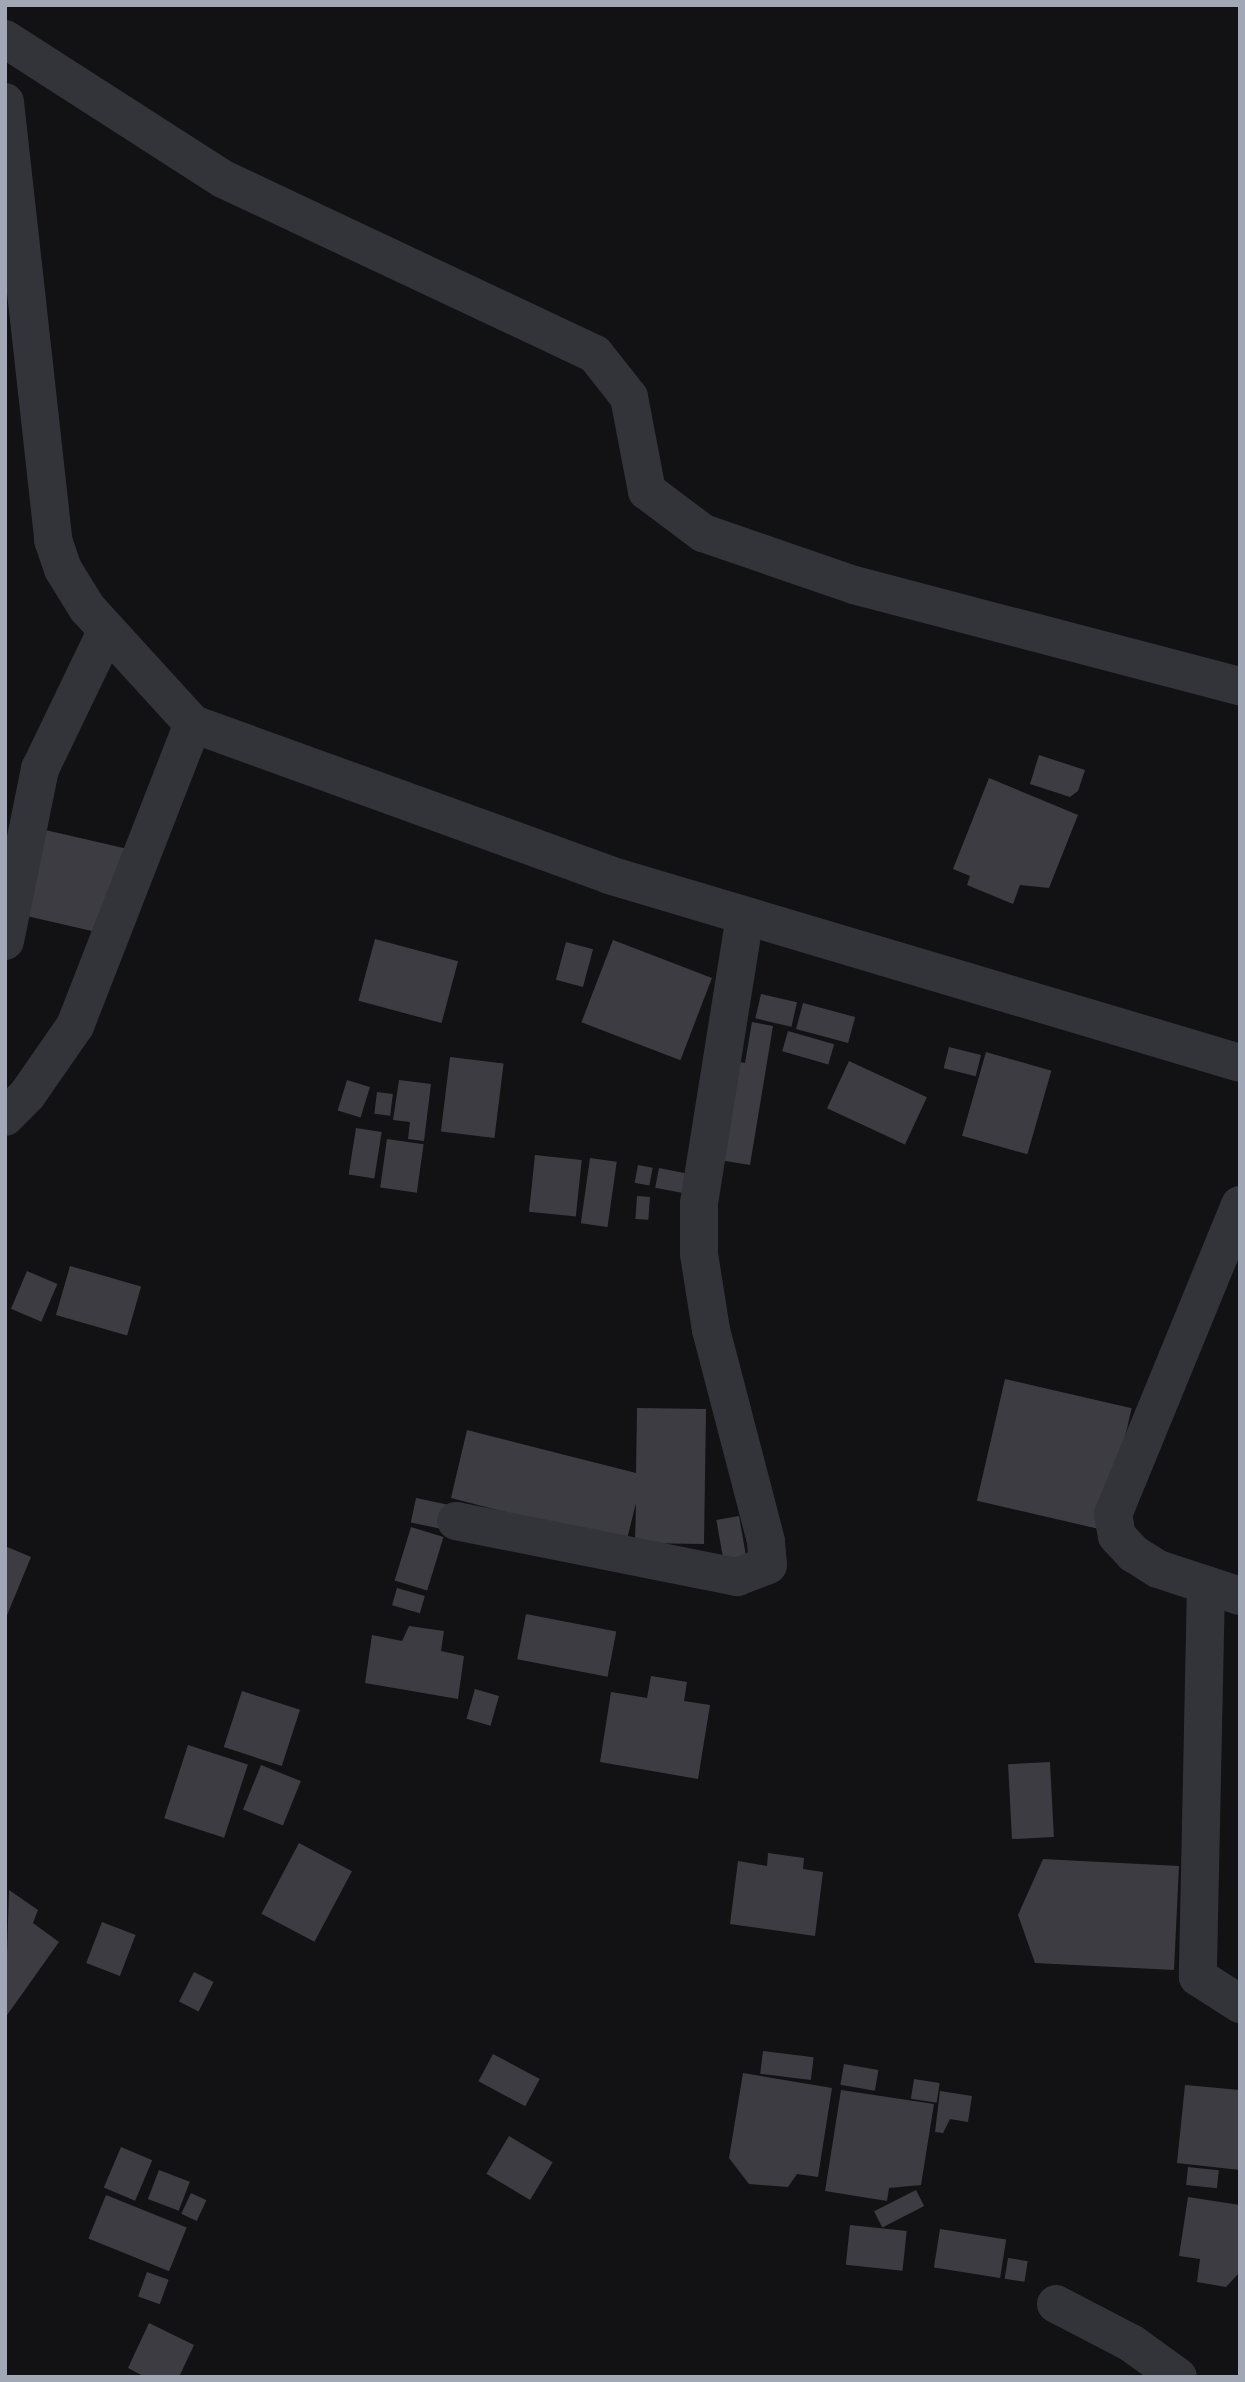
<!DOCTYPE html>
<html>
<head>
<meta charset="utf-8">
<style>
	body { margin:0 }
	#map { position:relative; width:1245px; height:2382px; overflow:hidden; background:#121214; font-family:"PT Sans",sans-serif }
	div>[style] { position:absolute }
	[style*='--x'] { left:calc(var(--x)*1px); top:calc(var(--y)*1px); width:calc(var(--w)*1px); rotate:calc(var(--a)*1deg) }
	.building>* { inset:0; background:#3c3c42; transform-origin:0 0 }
	.minor>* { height:38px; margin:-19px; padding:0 19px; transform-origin:19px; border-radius:19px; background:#33343a }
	span { translate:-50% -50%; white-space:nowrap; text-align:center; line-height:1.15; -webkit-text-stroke:5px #0d0d0f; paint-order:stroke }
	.frame { position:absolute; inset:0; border:7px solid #a2a7b6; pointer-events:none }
</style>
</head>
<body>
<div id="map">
	<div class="building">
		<div style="clip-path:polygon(1039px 755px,1085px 770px,1078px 791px,1070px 797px,1030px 784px)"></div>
		<div style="clip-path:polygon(989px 778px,1078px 815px,1049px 888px,1020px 885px,1013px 904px,967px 885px,970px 876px,953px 869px)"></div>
		<div style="left:41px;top:829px;width:87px;height:88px;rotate:13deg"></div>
		<div style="left:375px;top:939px;width:86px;height:64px;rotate:15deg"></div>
		<div style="left:613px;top:940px;width:106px;height:88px;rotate:21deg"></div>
		<div style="left:566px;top:942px;width:28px;height:39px;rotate:15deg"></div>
		<div style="left:761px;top:994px;width:37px;height:25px;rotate:13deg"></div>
		<div style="left:803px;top:1003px;width:54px;height:27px;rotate:15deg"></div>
		<div style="clip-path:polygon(752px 1022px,773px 1026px,750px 1165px,719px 1160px,734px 1061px,745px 1063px)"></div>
		<div style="left:788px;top:1031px;width:48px;height:21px;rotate:16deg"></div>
		<div style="left:949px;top:1047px;width:33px;height:22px;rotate:14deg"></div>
		<div style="left:986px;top:1052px;width:68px;height:87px;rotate:16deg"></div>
		<div style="left:450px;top:1057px;width:54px;height:75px;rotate:7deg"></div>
		<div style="left:849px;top:1061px;width:86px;height:52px;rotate:25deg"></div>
		<div style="left:347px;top:1080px;width:24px;height:32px;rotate:17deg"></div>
		<div style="clip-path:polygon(399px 1080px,431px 1084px,424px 1141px,408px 1139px,410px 1122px,393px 1120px)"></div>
		<div style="left:377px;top:1092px;width:16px;height:22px;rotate:7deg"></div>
		<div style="left:356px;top:1128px;width:26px;height:47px;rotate:9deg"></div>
		<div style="left:387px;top:1139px;width:37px;height:49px;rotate:8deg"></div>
		<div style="left:535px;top:1155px;width:47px;height:57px;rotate:6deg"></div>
		<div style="left:590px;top:1158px;width:27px;height:66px;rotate:8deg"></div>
		<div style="left:638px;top:1165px;width:15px;height:18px;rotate:11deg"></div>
		<div style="left:659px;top:1168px;width:31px;height:20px;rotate:11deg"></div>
		<div style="left:637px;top:1196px;width:13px;height:23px;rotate:4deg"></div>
		<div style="left:70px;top:1266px;width:74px;height:51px;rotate:16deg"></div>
		<div style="left:27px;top:1271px;width:33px;height:41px;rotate:23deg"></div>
		<div style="left:1005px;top:1379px;width:130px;height:125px;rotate:13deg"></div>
		<div style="clip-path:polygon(637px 1408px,706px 1409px,704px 1544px,635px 1543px,636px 1503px,626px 1543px,451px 1498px,467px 1430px,636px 1473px)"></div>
		<div style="left:416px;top:1498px;width:34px;height:25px;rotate:12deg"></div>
		<div style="left:739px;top:1516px;width:46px;height:23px;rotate:80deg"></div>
		<div style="left:411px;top:1527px;width:34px;height:56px;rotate:17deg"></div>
		<div style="clip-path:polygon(5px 1546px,31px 1557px,5px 1620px)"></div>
		<div style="left:397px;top:1588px;width:29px;height:18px;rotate:16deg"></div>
		<div style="left:526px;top:1614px;width:92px;height:46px;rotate:11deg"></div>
		<div style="clip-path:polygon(409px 1626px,444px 1631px,441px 1651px,464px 1656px,458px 1699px,365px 1683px,372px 1635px,402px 1641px)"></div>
		<div style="clip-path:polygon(651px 1676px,687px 1682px,684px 1701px,710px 1705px,698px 1779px,600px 1762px,611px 1692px,647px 1698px)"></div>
		<div style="left:475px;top:1689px;width:25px;height:31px;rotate:16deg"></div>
		<div style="left:242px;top:1691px;width:61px;height:59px;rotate:18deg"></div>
		<div style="left:188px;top:1745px;width:63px;height:77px;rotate:18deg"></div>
		<div style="left:1050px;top:1762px;width:75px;height:42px;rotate:87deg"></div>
		<div style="left:261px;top:1765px;width:43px;height:48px;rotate:22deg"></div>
		<div style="left:299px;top:1843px;width:60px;height:80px;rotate:28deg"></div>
		<div style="clip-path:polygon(768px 1853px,804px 1858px,803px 1869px,823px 1872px,815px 1936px,730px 1924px,738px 1861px,767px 1866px)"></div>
		<div style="clip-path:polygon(1043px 1859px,1179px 1866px,1174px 1970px,1035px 1963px,1018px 1915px)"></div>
		<div style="clip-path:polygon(9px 1890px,38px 1910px,33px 1923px,59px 1942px,5px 2018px)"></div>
		<div style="left:102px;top:1922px;width:36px;height:44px;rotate:21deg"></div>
		<div style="left:194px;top:1972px;width:22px;height:33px;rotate:27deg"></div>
		<div style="left:763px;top:2051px;width:51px;height:23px;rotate:7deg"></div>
		<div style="left:493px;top:2054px;width:53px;height:31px;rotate:28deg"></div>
		<div style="left:844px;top:2064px;width:35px;height:21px;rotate:10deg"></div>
		<div style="clip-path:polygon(743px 2073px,832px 2088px,818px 2177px,797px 2174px,788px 2187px,749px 2184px,729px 2158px)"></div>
		<div style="left:914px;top:2079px;width:26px;height:20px;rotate:9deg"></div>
		<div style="clip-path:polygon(1185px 2085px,1240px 2090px,1240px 2170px,1177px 2163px)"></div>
		<div style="clip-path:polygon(841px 2090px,934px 2104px,921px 2185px,889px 2188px,887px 2201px,825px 2191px)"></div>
		<div style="clip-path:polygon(940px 2091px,972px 2096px,968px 2122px,950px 2119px,943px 2133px,935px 2132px)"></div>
		<div style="left:509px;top:2136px;width:51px;height:44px;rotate:31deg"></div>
		<div style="left:121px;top:2147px;width:34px;height:44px;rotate:23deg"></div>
		<div style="left:1188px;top:2167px;width:31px;height:18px;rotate:6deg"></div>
		<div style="left:159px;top:2170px;width:33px;height:31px;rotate:21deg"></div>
		<div style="left:916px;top:2190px;width:18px;height:47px;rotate:63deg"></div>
		<div style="left:191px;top:2193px;width:17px;height:23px;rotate:25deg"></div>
		<div style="left:106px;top:2195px;width:87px;height:47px;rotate:22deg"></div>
		<div style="clip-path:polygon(1188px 2197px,1240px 2205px,1240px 2272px,1226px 2287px,1197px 2282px,1200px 2259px,1179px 2256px)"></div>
		<div style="left:850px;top:2225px;width:57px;height:40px;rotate:6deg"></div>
		<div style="left:940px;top:2229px;width:67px;height:39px;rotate:9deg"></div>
		<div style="left:1008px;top:2258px;width:20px;height:21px;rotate:9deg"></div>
		<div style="left:147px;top:2272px;width:23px;height:26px;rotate:20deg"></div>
		<div style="clip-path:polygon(149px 2323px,194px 2345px,179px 2377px,145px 2377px,128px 2368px)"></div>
	</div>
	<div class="minor">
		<div style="--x:5;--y:39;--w:259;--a:32.7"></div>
		<div style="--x:223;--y:179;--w:411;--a:25.2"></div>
		<div style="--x:595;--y:354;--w:55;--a:51.7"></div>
		<div style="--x:629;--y:397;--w:96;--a:79.2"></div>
		<div style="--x:647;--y:491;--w:70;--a:36.9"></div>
		<div style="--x:703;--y:533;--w:160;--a:19"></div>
		<div style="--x:854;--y:585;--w:399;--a:14.7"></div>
		<div style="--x:5;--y:102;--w:441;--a:83.7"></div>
		<div style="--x:53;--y:540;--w:31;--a:71"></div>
		<div style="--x:63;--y:569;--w:46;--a:58.4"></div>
		<div style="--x:87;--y:608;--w:157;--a:47.6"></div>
		<div style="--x:193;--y:724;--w:443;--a:19.9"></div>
		<div style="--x:609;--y:875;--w:658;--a:16.59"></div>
		<div style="--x:5;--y:941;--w:176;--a:-78.5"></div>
		<div style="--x:40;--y:769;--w:154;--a:-64.3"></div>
		<div style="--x:5;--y:1117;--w:31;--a:-45"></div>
		<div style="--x:27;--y:1095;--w:84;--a:-55.2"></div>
		<div style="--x:75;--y:1026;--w:324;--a:-68.7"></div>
		<div style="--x:1240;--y:1205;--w:334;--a:112.3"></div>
		<div style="--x:1113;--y:1514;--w:22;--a:80"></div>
		<div style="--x:1117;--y:1536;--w:25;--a:47"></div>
		<div style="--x:1134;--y:1554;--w:28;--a:32"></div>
		<div style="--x:1158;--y:1569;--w:86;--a:18.2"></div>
		<div style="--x:456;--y:1521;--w:287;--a:11.3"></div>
		<div style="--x:737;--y:1577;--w:33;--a:-21"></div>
		<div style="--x:768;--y:1565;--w:24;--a:-95"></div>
		<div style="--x:766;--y:1541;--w:218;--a:-104.6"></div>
		<div style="--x:711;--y:1330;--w:77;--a:-99"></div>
		<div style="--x:699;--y:1254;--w:51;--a:-90"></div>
		<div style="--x:699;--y:1203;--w:291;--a:-80.9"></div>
		<div style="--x:1206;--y:1585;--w:392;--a:91.2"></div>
		<div style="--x:1198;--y:1977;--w:50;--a:32.7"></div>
		<div style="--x:1056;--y:2304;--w:85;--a:27.5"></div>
		<div style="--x:1131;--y:2343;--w:58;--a:35.9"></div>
	</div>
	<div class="frame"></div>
</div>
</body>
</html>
